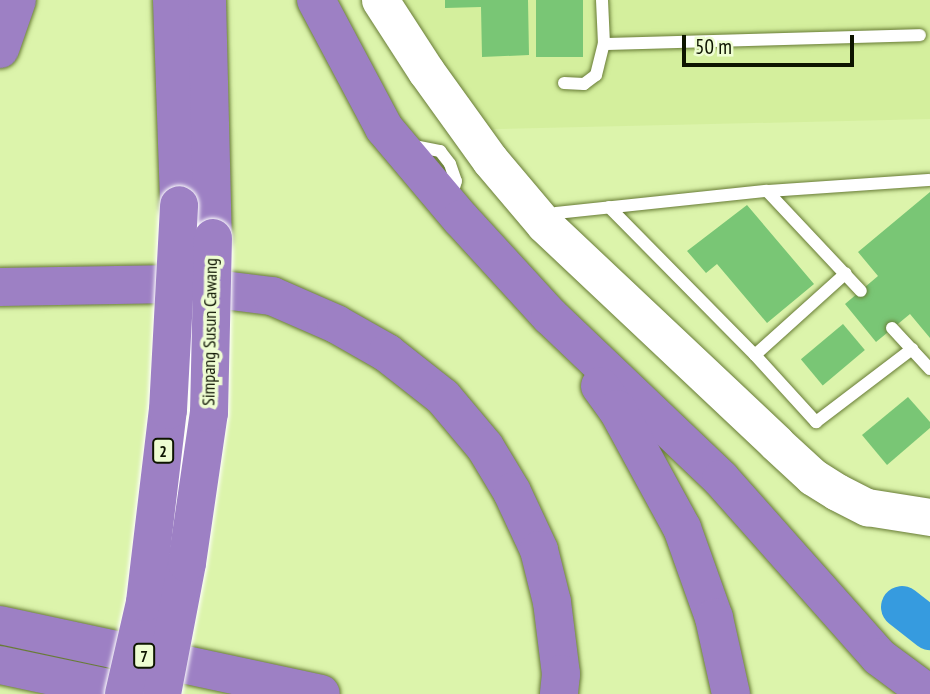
<!DOCTYPE html>
<html>
<head>
<meta charset="utf-8">
<style>
	body { margin:0 }
	#map { position:relative; width:930px; height:694px; overflow:hidden; background:#dcf4ab; font-family:"PT Sans Narrow",sans-serif }
	div>[style] { position:absolute }
	[style*='--x'] { left:calc(var(--x)*1px); top:calc(var(--y)*1px); width:calc(var(--w)*1px); rotate:calc(var(--a)*1deg) }
	.built>* { inset:0; background:#d4ef9d }
	.river>* { height:42px; margin:-21px; padding:0 21px; transform-origin:21px; border-radius:21px; background:#369bdf }
	.building>* { inset:0; background:#79c675; transform-origin:0 0 }
	.roads { filter:drop-shadow(0 0 2px #677b35) drop-shadow(0 0 2px #677b35) }
	.lane>* { height:12px; margin:-6px; padding:0 6px; transform-origin:6px; border-radius:6px; background:#fff }
	.secondary>* { height:37px; margin:-18.5px; padding:0 18.5px; transform-origin:18.5px; border-radius:18.5px; background:#fff }
	.highway>* { height:38px; margin:-19px; padding:0 19px; transform-origin:19px; border-radius:19px; background:#9d80c4 }
	.bridges { filter:drop-shadow(0 0 2px #fff) drop-shadow(0 0 2px #fff) }
	.highway-bridge>* { height:38px; margin:-19px; padding:0 19px; transform-origin:19px; border-radius:19px; background:#9d80c4 }
	span { translate:-50% -50%; white-space:nowrap; text-align:center; line-height:1.15; -webkit-text-stroke:7px #eefdd2; paint-order:stroke }
	.shield-label span { padding:2px 5px; background:#eefdd2; border:2px solid; border-radius:5px; -webkit-text-stroke-width:0 }
	.shield-label { font-size:16px; color:#0d1400; font-weight:700 }
	.street-label { font-size:18px; color:#0d1400 }
	.scale { position:absolute; left:682px; top:35px; width:172px; height:32px; box-sizing:border-box; border:4px solid #0d1400; border-top:0; padding-left:9px; font-size:21px; line-height:24px; white-space:nowrap; color:#0d1400; -webkit-text-stroke:5px #eefdd2; paint-order:stroke }
</style>
</head>
<body>
<div id="map">
	<div class="built">
		<div style="clip-path:polygon(374px 0,930px 0,930px 119px,458px 130px)"></div>
	</div>
	<div class="river">
		<div style="--x:902;--y:607;--w:36;--a:38"></div>
	</div>
	<div class="building">
		<div style="clip-path:polygon(445px 0,528px 0,529px 55px,482px 57px,481px 7px,445px 8px)"></div>
		<div style="left:536px;top:0;width:47px;height:57px"></div>
		<div style="clip-path:polygon(930px 192px,930px 338px,910px 314px,876px 342px,845px 304px,878px 276px,858px 252px)"></div>
		<div style="clip-path:polygon(747px 205px,814px 284px,767px 323px,717px 264px,706px 273px,687px 251px)"></div>
		<div style="left:843px;top:324px;width:34px;height:55px;rotate:50deg"></div>
		<div style="clip-path:polygon(908px 397px,930px 422px,930px 428px,887px 465px,862px 435px)"></div>
	</div>
	<div class="roads">
		<div class="lane">
			<div style="--x:602;--y:0;--w:44;--a:87.4"></div>
			<div style="--x:604;--y:44;--w:316;--a:-1.6"></div>
			<div style="--x:564;--y:83;--w:20;--a:3"></div>
			<div style="--x:584;--y:84;--w:15;--a:-37"></div>
			<div style="--x:596;--y:75;--w:32;--a:-76"></div>
			<div style="--x:409;--y:145;--w:32;--a:11"></div>
			<div style="--x:440;--y:151;--w:16;--a:52"></div>
			<div style="--x:450;--y:164;--w:18;--a:71"></div>
			<div style="--x:456;--y:181;--w:17;--a:107"></div>
			<div style="--x:767;--y:191;--w:137;--a:46.8"></div>
			<div style="--x:609;--y:207;--w:208;--a:45.4"></div>
			<div style="--x:755;--y:355;--w:91;--a:47.7"></div>
			<div style="--x:816;--y:422;--w:121;--a:-37.2"></div>
			<div style="--x:556;--y:213;--w:212;--a:-6"></div>
			<div style="--x:767;--y:191;--w:163;--a:-3.9"></div>
			<div style="--x:892;--y:328;--w:56;--a:47.2"></div>
			<div style="--x:755;--y:355;--w:122;--a:-42"></div>
		</div>
		<div class="secondary">
			<div style="--x:380;--y:0;--w:85;--a:57.1"></div>
			<div style="--x:426;--y:71;--w:110;--a:54.3"></div>
			<div style="--x:490;--y:160;--w:84;--a:49.8"></div>
			<div style="--x:544;--y:224;--w:319;--a:43.3"></div>
			<div style="--x:776;--y:443;--w:50;--a:42.6"></div>
			<div style="--x:813;--y:477;--w:28;--a:32"></div>
			<div style="--x:837;--y:492;--w:34;--a:27"></div>
			<div style="--x:867;--y:507;--w:64;--a:9"></div>
		</div>
		<div class="highway">
			<div style="--x:172;--y:0;--w:205;--a:88"></div>
			<div style="--x:207;--y:0;--w:238;--a:88.6"></div>
			<div style="--x:316;--y:0;--w:145;--a:62"></div>
			<div style="--x:384;--y:128;--w:119;--a:49.8"></div>
			<div style="--x:461;--y:219;--w:132;--a:47.5"></div>
			<div style="--x:550;--y:316;--w:236;--a:43.6"></div>
			<div style="--x:721;--y:479;--w:238;--a:48.4"></div>
			<div style="--x:879;--y:657;--w:62;--a:36.5"></div>
			<div style="--x:0;--y:49;--w:52;--a:-70.9"></div>
			<div style="--x:0;--y:287;--w:175;--a:-1"></div>
			<div style="--x:175;--y:284;--w:98;--a:7.1"></div>
			<div style="--x:272;--y:296;--w:70;--a:23.6"></div>
			<div style="--x:336;--y:324;--w:59;--a:29.6"></div>
			<div style="--x:387;--y:353;--w:71;--a:38.2"></div>
			<div style="--x:443;--y:397;--w:65;--a:50"></div>
			<div style="--x:485;--y:447;--w:52;--a:59"></div>
			<div style="--x:512;--y:492;--w:64;--a:65"></div>
			<div style="--x:539;--y:550;--w:54;--a:76"></div>
			<div style="--x:552;--y:602;--w:73;--a:82.9"></div>
			<div style="--x:561;--y:674;--w:20;--a:96"></div>
			<div style="--x:600;--y:386;--w:29;--a:54"></div>
			<div style="--x:617;--y:409;--w:136;--a:61.4"></div>
			<div style="--x:682;--y:528;--w:96;--a:70.4"></div>
			<div style="--x:714;--y:618;--w:78;--a:77.4"></div>
			<div style="--x:0;--y:625;--w:328;--a:12.1"></div>
			<div style="--x:0;--y:665;--w:139;--a:12"></div>
		</div>
	</div>
	<div class="bridges">
		<div class="highway-bridge">
			<div style="--x:124;--y:694;--w:94;--a:-77.1"></div>
			<div style="--x:145;--y:602;--w:193;--a:-83.2"></div>
			<div style="--x:168;--y:410;--w:205;--a:-86.9"></div>
			<div style="--x:162;--y:694;--w:133;--a:-79.2"></div>
			<div style="--x:187;--y:563;--w:152;--a:-81.7"></div>
			<div style="--x:209;--y:413;--w:175;--a:-88.7"></div>
		</div>
	</div>
	<div class="shield-label">
		<span style="left:163px;top:451px">2</span>
		<span style="left:144px;top:656px">7</span>
	</div>
	<div class="street-label">
		<span style="left:210px;top:332px;rotate:-89deg">Simpang Susun Cawang</span>
	</div>
	<div class="scale">50 m</div>
</div>
</body>
</html>
